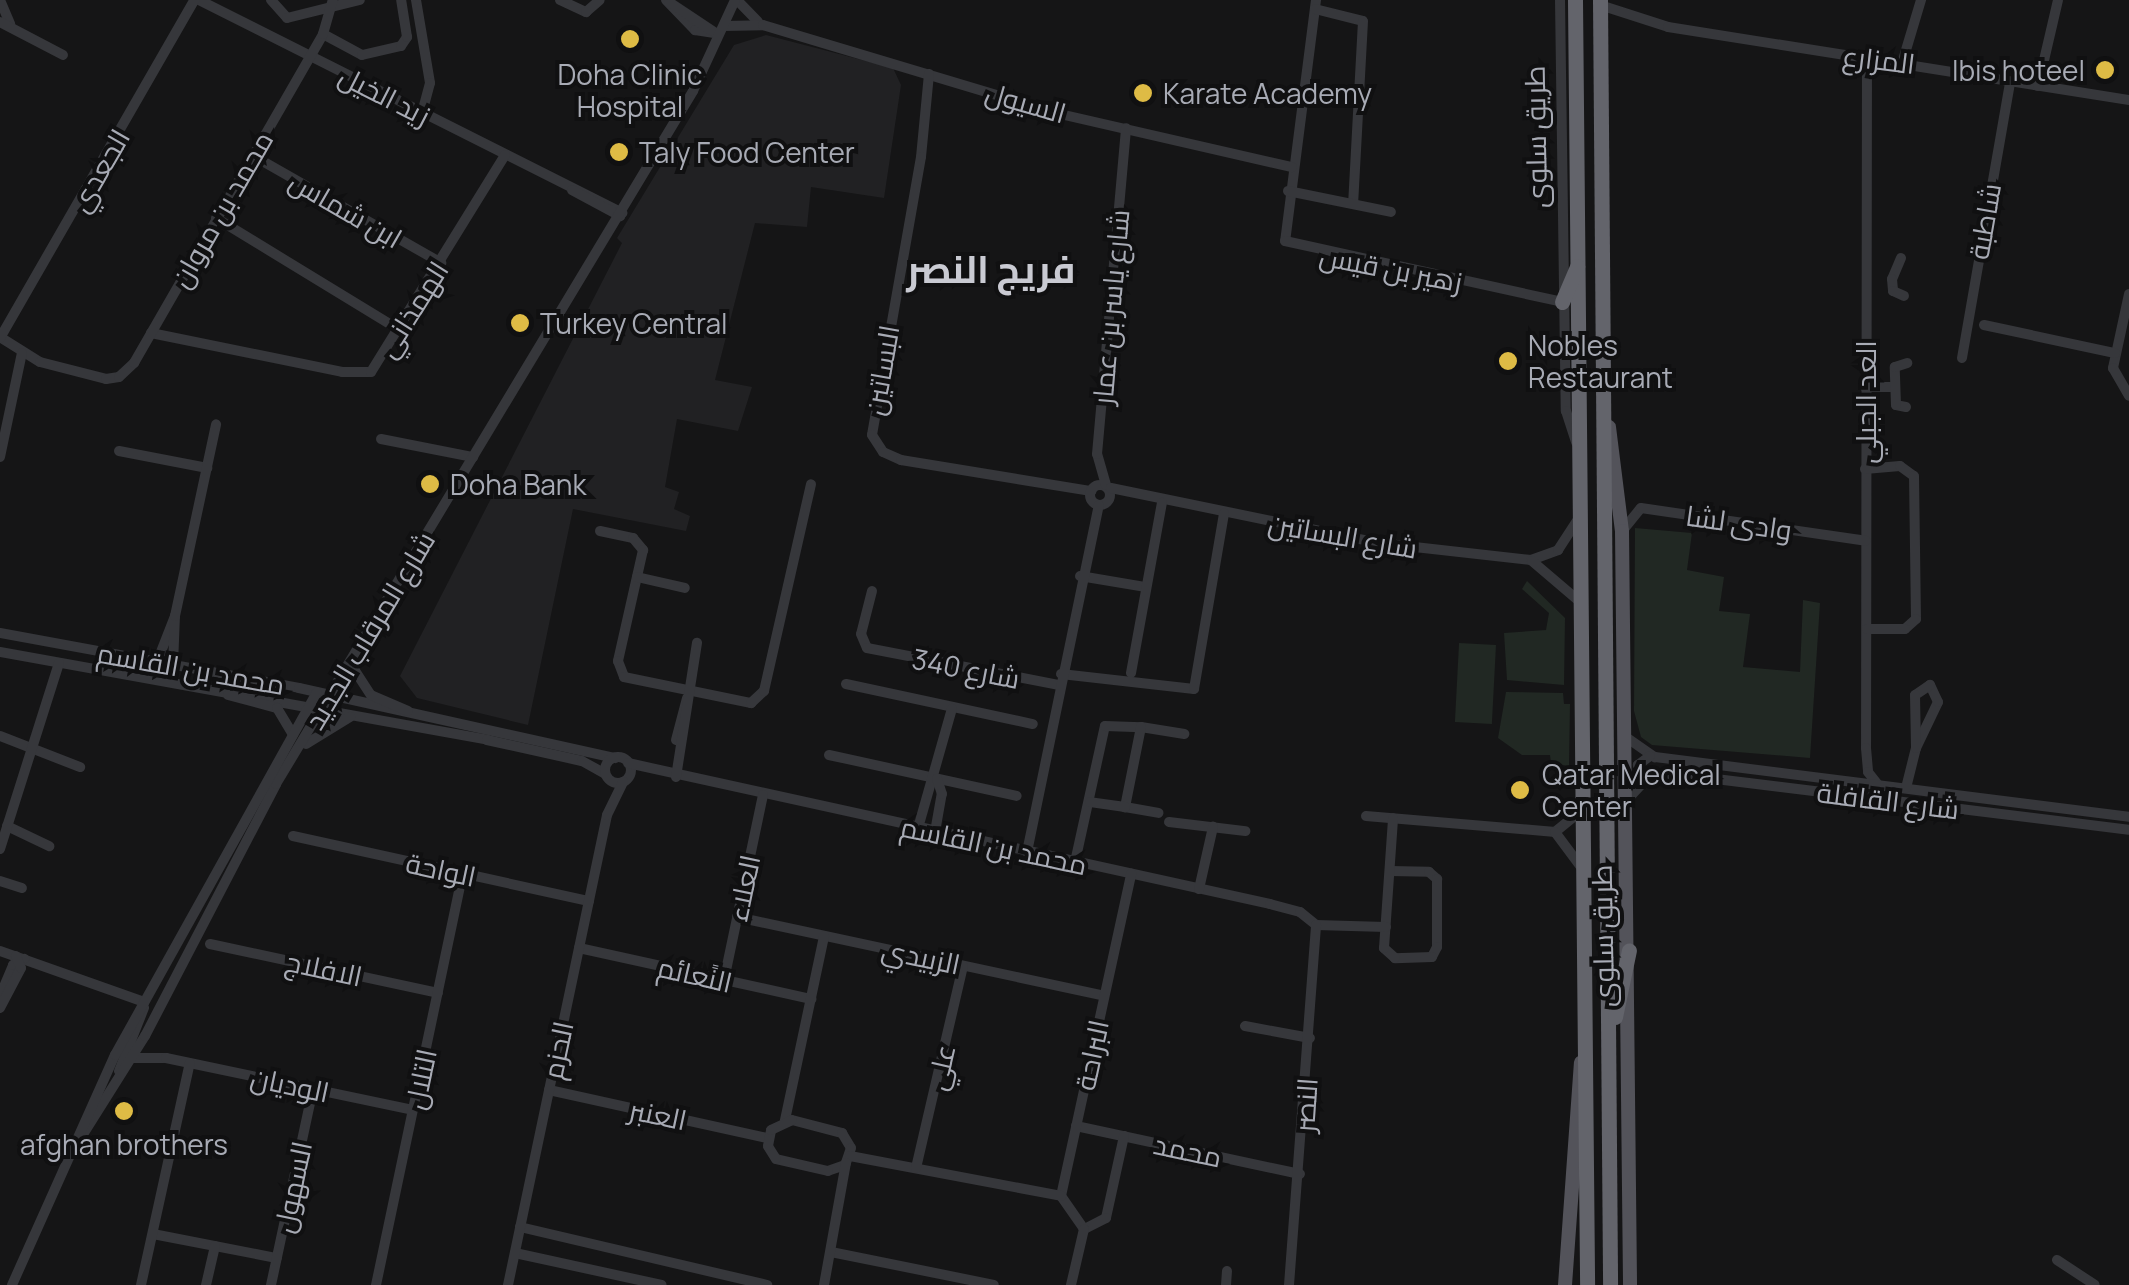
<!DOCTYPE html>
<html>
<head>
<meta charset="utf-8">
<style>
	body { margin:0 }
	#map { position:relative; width:2129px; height:1285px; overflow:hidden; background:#151516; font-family:Manrope,Cairo,sans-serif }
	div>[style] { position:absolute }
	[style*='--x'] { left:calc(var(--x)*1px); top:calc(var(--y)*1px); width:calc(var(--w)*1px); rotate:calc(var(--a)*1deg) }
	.built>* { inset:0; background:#212123 }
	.green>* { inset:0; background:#212823; transform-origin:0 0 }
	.minor>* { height:10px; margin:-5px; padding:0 5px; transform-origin:5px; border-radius:5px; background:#36373b }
	.minor>.ring { margin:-5px; padding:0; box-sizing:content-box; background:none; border:10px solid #36373b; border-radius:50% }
	.major>* { height:14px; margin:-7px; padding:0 7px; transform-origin:7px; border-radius:7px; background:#53535a }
	.highway>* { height:15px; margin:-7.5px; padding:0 7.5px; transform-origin:7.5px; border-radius:7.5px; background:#63646b }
	.dots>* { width:28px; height:28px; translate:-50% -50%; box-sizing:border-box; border:5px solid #101011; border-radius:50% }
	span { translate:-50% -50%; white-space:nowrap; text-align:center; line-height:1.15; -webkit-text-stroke:8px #101011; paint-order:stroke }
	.street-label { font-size:28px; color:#a8abb5 }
	.poi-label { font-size:28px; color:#a8abb5 }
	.right { translate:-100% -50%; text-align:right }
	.left { translate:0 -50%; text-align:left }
	.district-label { font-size:38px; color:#c9cad2; font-weight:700 }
</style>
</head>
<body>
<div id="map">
	<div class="built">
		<div style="clip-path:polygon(766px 35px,893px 68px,901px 85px,884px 198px,811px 187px,807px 227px,755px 223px,715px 380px,752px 387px,738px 431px,677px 419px,665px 487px,679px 492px,674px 509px,690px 516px,686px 531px,573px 509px,528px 725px,417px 698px,400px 676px,622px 243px,617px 238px,734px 45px)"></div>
	</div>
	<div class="green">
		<div style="clip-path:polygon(1635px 528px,1692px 533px,1687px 570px,1724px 577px,1719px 611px,1750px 614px,1743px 667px,1800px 672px,1803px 600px,1820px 603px,1810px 758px,1652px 745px,1641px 737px,1634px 711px)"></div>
		<div style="clip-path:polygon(1527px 581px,1565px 618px,1564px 685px,1507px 680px,1504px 633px,1546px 630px,1549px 613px,1522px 589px)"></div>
		<div style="left:1496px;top:645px;width:79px;height:37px;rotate:93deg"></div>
		<div style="clip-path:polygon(1506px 692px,1563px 693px,1564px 704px,1570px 704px,1569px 766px,1551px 763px,1550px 755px,1522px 755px,1498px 738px)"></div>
	</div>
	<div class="minor">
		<div style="--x:0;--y:0;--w:26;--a:67"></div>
		<div style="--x:199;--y:0;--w:474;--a:26.7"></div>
		<div style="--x:271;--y:0;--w:24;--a:48"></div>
		<div style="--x:287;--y:18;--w:75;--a:-13.9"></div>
		<div style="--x:416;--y:0;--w:84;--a:80.4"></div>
		<div style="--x:430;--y:83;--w:31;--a:105"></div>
		<div style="--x:560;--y:0;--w:29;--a:25"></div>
		<div style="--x:586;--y:12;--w:18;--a:-41"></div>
		<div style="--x:666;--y:0;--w:42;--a:46"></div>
		<div style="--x:695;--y:30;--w:18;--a:9"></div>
		<div style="--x:737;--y:0;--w:30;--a:46"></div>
		<div style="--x:1316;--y:0;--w:243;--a:97.3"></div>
		<div style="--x:1285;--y:241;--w:284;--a:12.4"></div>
		<div style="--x:1560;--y:0;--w:411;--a:89.2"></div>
		<div style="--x:1566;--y:411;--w:33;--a:72"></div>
		<div style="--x:669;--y:2;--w:54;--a:33.7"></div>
		<div style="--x:1600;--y:5;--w:71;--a:17.9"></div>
		<div style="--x:1668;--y:27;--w:467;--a:9"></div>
		<div style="--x:1315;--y:9;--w:49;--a:14"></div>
		<div style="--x:1363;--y:21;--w:183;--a:93.1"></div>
		<div style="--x:0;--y:22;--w:71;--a:27.6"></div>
		<div style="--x:724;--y:26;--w:39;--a:-1"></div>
		<div style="--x:763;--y:25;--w:310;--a:16.7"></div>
		<div style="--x:1060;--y:114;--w:238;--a:12.9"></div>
		<div style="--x:323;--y:34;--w:44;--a:28.3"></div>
		<div style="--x:362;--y:55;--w:40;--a:-13"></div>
		<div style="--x:401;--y:46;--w:11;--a:-56"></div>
		<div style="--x:407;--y:37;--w:37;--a:-99"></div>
		<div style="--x:1867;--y:56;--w:692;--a:90.08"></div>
		<div style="--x:1866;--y:748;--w:24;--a:85"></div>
		<div style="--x:1868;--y:772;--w:16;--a:52"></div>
		<div style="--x:1903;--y:60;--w:63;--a:-73.3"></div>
		<div style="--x:929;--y:74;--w:83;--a:95.5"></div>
		<div style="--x:921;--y:157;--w:282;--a:100"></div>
		<div style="--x:872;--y:435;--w:20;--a:57"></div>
		<div style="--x:883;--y:452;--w:20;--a:24"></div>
		<div style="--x:901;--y:460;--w:193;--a:9.3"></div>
		<div style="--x:2038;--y:86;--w:88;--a:-76.9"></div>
		<div style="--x:252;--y:155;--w:218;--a:29.7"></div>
		<div style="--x:572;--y:190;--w:55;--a:28.4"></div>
		<div style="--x:1288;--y:191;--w:105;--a:11.5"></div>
		<div style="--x:216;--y:218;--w:217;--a:31.4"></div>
		<div style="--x:1901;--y:258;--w:23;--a:113"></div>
		<div style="--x:1892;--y:279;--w:12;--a:85"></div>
		<div style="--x:1893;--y:291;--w:12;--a:24"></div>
		<div style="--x:2129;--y:294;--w:76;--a:102.2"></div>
		<div style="--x:2113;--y:368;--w:32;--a:60"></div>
		<div style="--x:1984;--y:325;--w:134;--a:12.1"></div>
		<div style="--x:151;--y:333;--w:195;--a:11.5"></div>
		<div style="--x:342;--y:372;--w:29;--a:0"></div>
		<div style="--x:371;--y:372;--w:255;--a:-58.3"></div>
		<div style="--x:0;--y:337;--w:47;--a:32"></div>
		<div style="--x:40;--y:362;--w:68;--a:14.4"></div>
		<div style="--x:106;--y:379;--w:13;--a:-9"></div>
		<div style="--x:119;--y:377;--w:21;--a:-43"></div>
		<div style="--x:134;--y:363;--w:379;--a:-60.1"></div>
		<div style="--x:323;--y:34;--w:35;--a:-74"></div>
		<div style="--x:0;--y:338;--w:390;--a:-60.1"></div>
		<div style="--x:1962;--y:358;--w:278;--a:-80.1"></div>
		<div style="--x:1865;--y:387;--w:30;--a:0"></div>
		<div style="--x:1906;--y:407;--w:10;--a:-169"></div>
		<div style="--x:1896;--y:405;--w:38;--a:-92"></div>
		<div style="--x:1895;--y:367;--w:13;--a:-18"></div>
		<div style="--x:381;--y:439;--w:94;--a:11.1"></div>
		<div style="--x:119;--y:451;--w:90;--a:10.9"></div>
		<div style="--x:0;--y:457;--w:106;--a:-78.1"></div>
		<div style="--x:1865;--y:469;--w:35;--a:-5"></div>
		<div style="--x:1900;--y:466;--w:17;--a:36"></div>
		<div style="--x:1914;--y:476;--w:143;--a:89.2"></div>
		<div style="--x:1916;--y:619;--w:15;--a:138"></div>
		<div style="--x:1905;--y:629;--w:38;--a:180"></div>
		<div class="ring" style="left:1090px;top:485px;width:10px;height:10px"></div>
		<div style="--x:1106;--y:485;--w:32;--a:-106"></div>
		<div style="--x:1097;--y:454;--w:327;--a:-84.9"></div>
		<div style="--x:1111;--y:488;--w:274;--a:11.6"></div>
		<div style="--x:1379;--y:543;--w:153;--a:6.4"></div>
		<div style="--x:1531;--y:560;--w:29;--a:-20"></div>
		<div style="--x:1558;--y:550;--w:35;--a:-57"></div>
		<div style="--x:1623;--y:530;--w:28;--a:-51"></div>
		<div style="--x:1641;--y:508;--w:227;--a:8.3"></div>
		<div style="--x:600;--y:531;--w:34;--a:12"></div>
		<div style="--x:633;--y:538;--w:16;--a:50"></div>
		<div style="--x:643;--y:550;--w:114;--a:102.7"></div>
		<div style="--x:618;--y:661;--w:17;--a:69"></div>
		<div style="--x:624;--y:677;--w:130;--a:11.6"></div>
		<div style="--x:751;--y:703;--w:18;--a:-43"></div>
		<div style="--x:764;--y:691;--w:212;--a:-77.2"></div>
		<div style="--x:1532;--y:561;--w:62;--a:40.4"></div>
		<div style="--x:1080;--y:576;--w:67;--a:9.5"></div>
		<div style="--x:637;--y:577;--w:49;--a:12.9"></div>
		<div style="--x:872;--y:591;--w:44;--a:104.3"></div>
		<div style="--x:861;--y:634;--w:15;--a:67"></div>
		<div style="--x:867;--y:648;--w:196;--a:10.9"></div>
		<div style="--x:0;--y:633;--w:304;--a:10.4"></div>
		<div style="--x:299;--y:688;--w:324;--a:12.5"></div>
		<div style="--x:0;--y:652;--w:495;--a:10.2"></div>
		<div style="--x:487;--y:740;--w:97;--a:12.5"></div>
		<div style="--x:582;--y:761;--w:26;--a:29"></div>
		<div style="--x:157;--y:662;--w:49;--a:-68.6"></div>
		<div style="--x:350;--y:663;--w:38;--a:57"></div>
		<div style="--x:371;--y:695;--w:40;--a:23.4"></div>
		<div style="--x:173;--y:665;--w:49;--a:-87.7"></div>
		<div style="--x:175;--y:616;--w:196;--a:-77.9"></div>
		<div style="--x:1131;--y:673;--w:173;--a:-79.7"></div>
		<div style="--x:1061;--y:674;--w:134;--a:6.4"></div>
		<div style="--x:1194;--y:689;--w:178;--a:-80.3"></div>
		<div style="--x:846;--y:684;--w:191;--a:12.1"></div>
		<div style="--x:228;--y:695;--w:51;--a:14.9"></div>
		<div style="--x:277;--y:708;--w:31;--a:59"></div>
		<div style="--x:1141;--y:727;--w:44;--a:9.2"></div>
		<div style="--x:1623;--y:735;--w:39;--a:35"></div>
		<div style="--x:1655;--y:757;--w:478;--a:7.2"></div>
		<div style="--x:0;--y:736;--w:86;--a:21.2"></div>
		<div style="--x:676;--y:740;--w:43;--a:-75.3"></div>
		<div style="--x:306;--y:744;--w:52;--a:-31.5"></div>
		<div style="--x:829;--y:755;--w:192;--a:12.3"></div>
		<div class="ring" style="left:605px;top:757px;width:16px;height:16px"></div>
		<div style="--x:628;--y:763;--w:657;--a:12.39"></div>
		<div style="--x:1270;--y:904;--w:31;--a:15"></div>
		<div style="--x:1300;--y:912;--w:21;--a:39"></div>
		<div style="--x:676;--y:777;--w:136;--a:-81.1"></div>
		<div style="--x:1647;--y:778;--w:16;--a:-125"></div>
		<div style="--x:1638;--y:765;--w:15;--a:-37"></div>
		<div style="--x:1906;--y:788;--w:41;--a:-76"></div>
		<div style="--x:1916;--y:748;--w:51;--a:-64.4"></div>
		<div style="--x:1938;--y:702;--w:19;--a:-115"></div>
		<div style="--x:1930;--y:685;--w:18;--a:146"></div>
		<div style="--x:1915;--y:695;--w:53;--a:88.9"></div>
		<div style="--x:1625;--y:802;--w:33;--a:-47"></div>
		<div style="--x:1647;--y:778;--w:28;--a:-8"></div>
		<div style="--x:1675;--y:774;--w:457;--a:7"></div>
		<div style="--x:1125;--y:807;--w:34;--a:10"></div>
		<div style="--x:1366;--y:816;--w:190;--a:4.8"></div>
		<div style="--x:1555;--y:832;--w:33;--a:-39"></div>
		<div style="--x:1169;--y:822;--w:77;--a:6.8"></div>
		<div style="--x:7;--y:826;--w:47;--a:25.5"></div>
		<div style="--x:918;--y:828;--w:124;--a:-74.1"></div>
		<div style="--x:935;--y:832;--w:39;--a:-80"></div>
		<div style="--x:942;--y:794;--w:16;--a:-108"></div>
		<div style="--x:1555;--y:832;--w:44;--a:53.4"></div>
		<div style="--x:293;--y:836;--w:303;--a:12.4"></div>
		<div style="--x:0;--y:849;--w:195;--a:-72.4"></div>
		<div style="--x:1027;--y:852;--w:354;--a:-78.3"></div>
		<div style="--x:1075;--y:862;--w:139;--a:-77.6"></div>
		<div style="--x:1105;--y:726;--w:36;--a:2"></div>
		<div style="--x:1141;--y:727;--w:82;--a:101.3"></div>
		<div style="--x:1125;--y:807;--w:35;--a:-172"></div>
		<div style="--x:1390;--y:871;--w:39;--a:1"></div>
		<div style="--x:1429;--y:872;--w:11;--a:41"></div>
		<div style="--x:1437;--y:879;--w:68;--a:90"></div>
		<div style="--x:1437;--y:947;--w:11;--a:117"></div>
		<div style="--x:1432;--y:957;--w:37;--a:178"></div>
		<div style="--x:1395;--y:958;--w:15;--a:-138"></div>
		<div style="--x:1384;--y:948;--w:130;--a:-86"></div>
		<div style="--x:0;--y:881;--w:23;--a:18"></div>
		<div style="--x:1199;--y:889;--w:64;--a:-77.3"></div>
		<div style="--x:737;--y:917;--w:375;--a:12.1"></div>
		<div style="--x:1316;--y:925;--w:70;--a:1.6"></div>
		<div style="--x:210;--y:944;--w:233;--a:12.1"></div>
		<div style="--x:579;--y:948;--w:238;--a:12.4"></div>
		<div style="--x:0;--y:951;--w:153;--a:19.5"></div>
		<div style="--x:724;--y:980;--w:189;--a:-78.1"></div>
		<div style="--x:0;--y:996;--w:34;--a:-67"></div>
		<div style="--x:13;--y:965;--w:13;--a:-29"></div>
		<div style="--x:0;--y:1008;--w:45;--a:-62.3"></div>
		<div style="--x:21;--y:968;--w:13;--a:-113"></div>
		<div style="--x:1245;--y:1026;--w:66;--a:10.5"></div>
		<div style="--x:132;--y:1058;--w:34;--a:0"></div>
		<div style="--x:166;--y:1058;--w:252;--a:11.9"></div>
		<div style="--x:119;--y:1071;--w:68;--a:-68.4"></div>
		<div style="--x:549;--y:1090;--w:224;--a:12.4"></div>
		<div style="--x:785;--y:1120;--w:188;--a:-78"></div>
		<div style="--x:792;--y:1120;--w:52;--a:14.6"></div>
		<div style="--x:842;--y:1133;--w:17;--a:59"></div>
		<div style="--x:851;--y:1148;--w:18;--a:109"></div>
		<div style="--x:845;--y:1165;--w:18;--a:161"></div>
		<div style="--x:828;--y:1171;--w:53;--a:-167"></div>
		<div style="--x:776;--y:1159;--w:15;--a:-122"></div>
		<div style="--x:768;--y:1146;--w:16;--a:-79"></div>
		<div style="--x:771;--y:1130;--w:23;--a:-25"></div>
		<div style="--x:1076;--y:1126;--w:229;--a:12.1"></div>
		<div style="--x:1124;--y:1136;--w:84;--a:102.4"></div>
		<div style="--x:1106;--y:1218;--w:25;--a:153"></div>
		<div style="--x:1084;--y:1229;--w:40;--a:-124.9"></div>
		<div style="--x:1061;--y:1196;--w:330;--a:-77.7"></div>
		<div style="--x:70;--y:1155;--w:141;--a:-57.8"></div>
		<div style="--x:145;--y:1036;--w:284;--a:-62.5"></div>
		<div style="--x:276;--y:784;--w:809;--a:-58.96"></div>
		<div style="--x:693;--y:91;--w:100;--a:-65.2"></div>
		<div style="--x:850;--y:1156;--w:215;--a:10.7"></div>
		<div style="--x:916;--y:1168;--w:207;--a:-76.9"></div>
		<div style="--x:520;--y:1227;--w:254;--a:13.2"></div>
		<div style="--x:153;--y:1234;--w:126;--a:11"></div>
		<div style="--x:831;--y:1252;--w:166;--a:11.4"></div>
		<div style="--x:515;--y:1253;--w:150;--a:12.3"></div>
		<div style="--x:2057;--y:1260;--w:45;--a:33.3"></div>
		<div style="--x:12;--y:1285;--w:252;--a:-65.9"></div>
		<div style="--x:115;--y:1055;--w:415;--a:-60.9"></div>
		<div style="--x:141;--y:1285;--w:227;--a:-77.6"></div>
		<div style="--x:206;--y:1285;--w:40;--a:-77"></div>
		<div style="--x:271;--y:1285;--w:200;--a:-77.9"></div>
		<div style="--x:376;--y:1285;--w:421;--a:-78.1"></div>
		<div style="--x:508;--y:1285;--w:480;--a:-78.1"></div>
		<div style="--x:607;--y:815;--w:37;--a:-64"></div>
		<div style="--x:824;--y:1285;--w:124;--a:-79.8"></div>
		<div style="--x:1071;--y:1285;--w:57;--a:-76.9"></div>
		<div style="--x:1226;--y:1285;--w:14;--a:-86"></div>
		<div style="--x:1289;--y:1285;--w:361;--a:-85.7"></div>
	</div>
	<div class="major">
		<div style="--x:1609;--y:427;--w:105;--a:82.9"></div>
		<div style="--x:1622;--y:531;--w:754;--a:89.39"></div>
		<div style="--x:1565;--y:1285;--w:223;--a:-85.9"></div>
	</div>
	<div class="highway">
		<div style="--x:1575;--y:0;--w:1285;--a:89.46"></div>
		<div style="--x:1600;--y:0;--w:1285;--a:89.55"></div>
		<div style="--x:1562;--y:302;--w:39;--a:-67"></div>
		<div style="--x:1615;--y:1017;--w:68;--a:-78.2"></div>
	</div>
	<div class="dots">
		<div style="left:630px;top:39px;background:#debb45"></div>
		<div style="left:2105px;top:70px;background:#debb45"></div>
		<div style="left:1143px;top:93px;background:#debb45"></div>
		<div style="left:619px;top:152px;background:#debb45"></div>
		<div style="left:520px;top:323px;background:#debb45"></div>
		<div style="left:1508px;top:361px;background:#debb45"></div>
		<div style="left:430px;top:484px;background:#debb45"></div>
		<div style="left:1520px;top:790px;background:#debb45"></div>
		<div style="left:124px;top:1111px;background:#debb45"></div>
	</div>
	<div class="street-label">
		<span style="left:1879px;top:59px;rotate:7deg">المزارع</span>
		<span style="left:385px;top:95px;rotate:27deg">زيد الخيل</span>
		<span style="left:1026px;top:102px;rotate:16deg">السيول</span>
		<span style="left:1535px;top:137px;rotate:-91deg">طريق سلوى</span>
		<span style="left:99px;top:170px;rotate:-60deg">الجعدي</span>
		<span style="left:221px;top:209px;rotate:-60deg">محمد بن مروان</span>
		<span style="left:346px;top:209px;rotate:30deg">ابن شماس</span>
		<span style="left:1984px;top:221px;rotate:-80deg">شاطبة</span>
		<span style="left:1391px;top:268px;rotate:11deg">زهير بن قيس</span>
		<span style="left:1110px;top:307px;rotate:-85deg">شارع ياسر بن عمار</span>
		<span style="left:412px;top:309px;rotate:-58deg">الهمذاني</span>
		<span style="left:881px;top:370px;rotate:-80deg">البساتين</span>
		<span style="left:1865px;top:402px;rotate:-90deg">العد الجبلي</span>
		<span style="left:1739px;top:522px;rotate:8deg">وادى لشا</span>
		<span style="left:1343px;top:535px;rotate:10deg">شارع البساتين</span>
		<span style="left:369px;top:630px;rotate:-59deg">شارع المرقاب الجديد</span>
		<span style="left:191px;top:668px;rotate:10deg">محمد بن القاسم</span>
		<span style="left:966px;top:668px;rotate:11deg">شارع 340</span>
		<span style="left:1888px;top:800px;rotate:7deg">شارع القافلة</span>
		<span style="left:994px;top:845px;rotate:12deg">محمد بن القاسم</span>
		<span style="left:441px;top:869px;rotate:12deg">الواحة</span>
		<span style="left:743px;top:888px;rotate:-78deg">العلاء</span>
		<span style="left:1602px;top:936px;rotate:-91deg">طريق سلوى</span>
		<span style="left:921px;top:956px;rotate:12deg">الزبيدي</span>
		<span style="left:324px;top:968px;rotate:12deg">الافلاج</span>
		<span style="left:695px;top:974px;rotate:13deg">النًعائم</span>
		<span style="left:557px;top:1050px;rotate:-78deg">الحزم</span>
		<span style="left:1091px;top:1055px;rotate:-78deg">البراحة</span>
		<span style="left:940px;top:1067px;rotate:-77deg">علي</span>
		<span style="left:420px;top:1079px;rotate:-78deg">التلال</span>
		<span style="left:290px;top:1084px;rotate:12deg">الوديان</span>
		<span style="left:1305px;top:1105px;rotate:-86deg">النصر</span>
		<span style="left:658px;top:1114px;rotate:12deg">العنبر</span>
		<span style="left:1188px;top:1150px;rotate:12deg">محمد</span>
		<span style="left:292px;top:1187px;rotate:-78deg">السهول</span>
	</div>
	<div class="poi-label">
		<span class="right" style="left:2085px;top:70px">Ibis hoteel</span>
		<span style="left:630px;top:90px">Doha Clinic<br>Hospital</span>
		<span class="left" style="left:1163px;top:93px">Karate Academy</span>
		<span class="left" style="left:639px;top:152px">Taly Food Center</span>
		<span class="left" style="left:540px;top:323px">Turkey Central</span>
		<span class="left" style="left:1528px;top:361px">Nobles<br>Restaurant</span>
		<span class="left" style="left:450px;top:484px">Doha Bank</span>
		<span class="left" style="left:1542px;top:790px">Qatar Medical<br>Center</span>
		<span style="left:124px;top:1144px">afghan brothers</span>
	</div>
	<div class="district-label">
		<span style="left:991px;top:269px">فريج النصر</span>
	</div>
</div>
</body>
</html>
